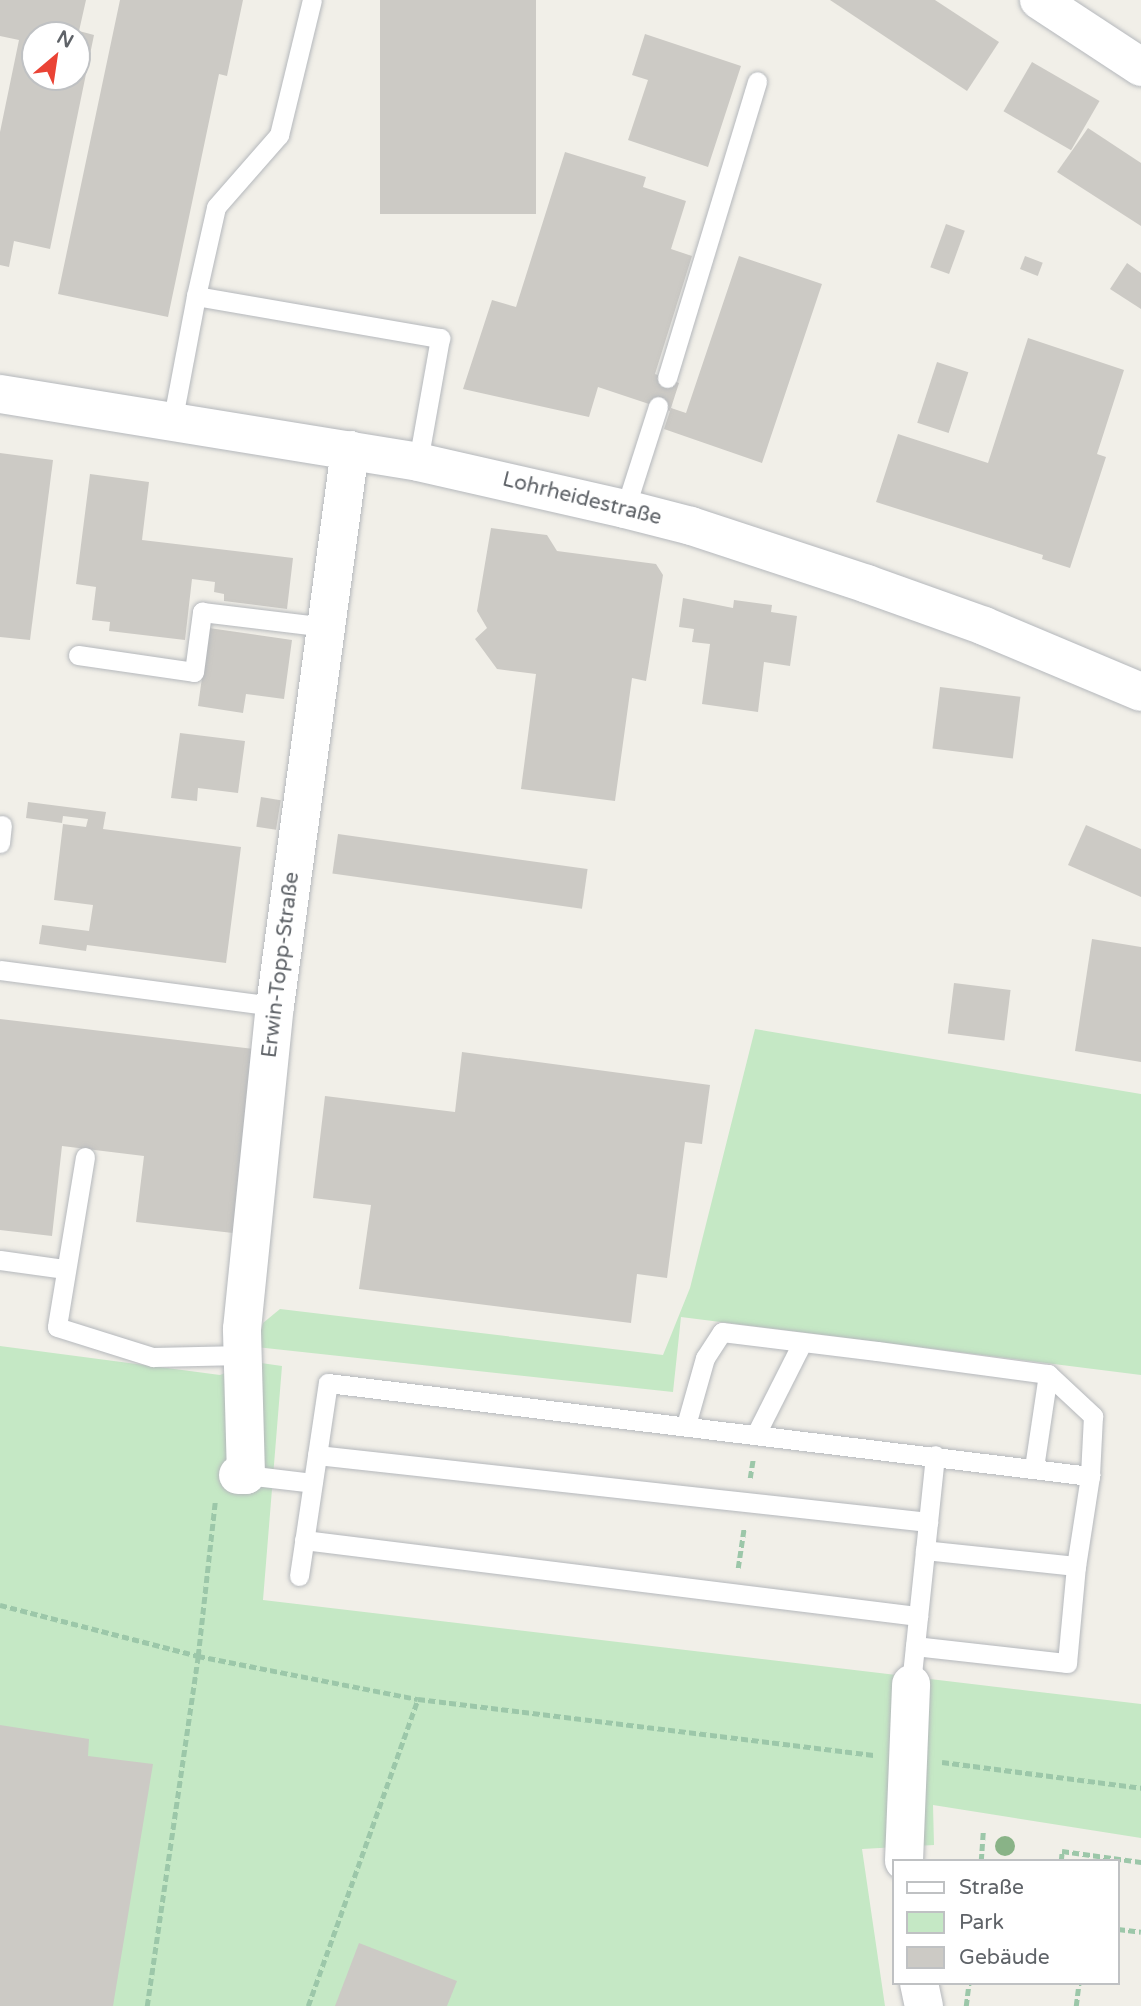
<!DOCTYPE html>
<html>
<head>
<meta charset="utf-8">
<style>
	body { margin:0 }
	#map { position:relative; width:1141px; height:2006px; overflow:hidden; background:#f1efe8; font-family:"Varela Round",sans-serif }
	div>[style] { position:absolute }
	[style*='--x'] { left:calc(var(--x)*1px); top:calc(var(--y)*1px); width:calc(var(--w)*1px); rotate:calc(var(--a)*1deg) }
	.green>* { inset:0; background:#c5e8c5 }
	.building>* { inset:0; background:#cccac5; transform-origin:0 0 }
	.path>* { height:4.5px; margin-top:-2.25px; transform-origin:0; background:repeating-linear-gradient(90deg,#9cc7a9 0 7px,transparent 0 10.5px) }
	.roads { filter:drop-shadow(0 0 2px #b5b8bc) drop-shadow(0 0 2px #b5b8bc) }
	.service>* { height:19px; margin:-9.5px; padding:0 9.5px; transform-origin:9.5px; border-radius:9.5px; background:#fff }
	.minor>* { height:38px; margin:-19px; padding:0 19px; transform-origin:19px; border-radius:19px; background:#fff }
	.tertiary>* { height:38px; margin:-19px; padding:0 19px; transform-origin:19px; border-radius:19px; background:#fff }
	.trees>* { width:20px; height:20px; margin:-10px; border-radius:50%; background:#89b387 }
	span { translate:-50% -50%; white-space:nowrap; text-align:center; line-height:1.15; -webkit-text-stroke:5px #fff; paint-order:stroke }
	.street-label { font-size:21px; color:#5f6368 }
	.legend { position:absolute; left:892px; top:1859px; width:228px; height:126px; box-sizing:border-box; background:#fff; border:2px solid #bfc1c3; margin:0; padding:9px 12px; list-style:none; font-size:21px; color:#5f6368 }
	.legend li { display:flex; align-items:center; gap:14px; height:35px }
	.legend b { width:35px; border:2px solid #bfc1c3 }
	.north { position:absolute; left:21px; top:21px; width:70px; height:70px; box-sizing:border-box; background:#fff; border:2px solid #bfc1c3; border-radius:50%; rotate:29deg; font-size:19px; font-weight:700; line-height:28px; text-align:center; color:#5f6368 }
	.north::after { content:''; display:block; margin:auto; width:24px; height:32px; background:#ea4335; clip-path:polygon(50% 0,100% 100%,50% 72%,0 100%) }
</style>
</head>
<body>
<div id="map">
	<div class="green">
		<div style="clip-path:polygon(755px 1029px,1141px 1094px,1141px 1375px,681px 1317px,673px 1392px,256px 1347px,263px 1323px,280px 1309px,663px 1355px,690px 1288px)"></div>
		<div style="clip-path:polygon(0 1346px,220px 1375px,254px 1362px,282px 1366px,263px 1600px,1141px 1704px,1141px 1838px,933px 1805px,934px 1845px,862px 1849px,885px 2006px,0 2006px)"></div>
	</div>
	<div class="building">
		<div style="clip-path:polygon(evenodd,0 0,86px 0,79px 31px,94px 35px,50px 249px,14px 241px,9px 267px,0 265px,0 132px,19px 40px,0 36px,0 0,35px 35px,77px 35px,77px 77px,35px 77px,35px 35px)"></div>
		<div style="clip-path:polygon(120px 0,243px 0,227px 76px,219px 74px,168px 317px,58px 294px)"></div>
		<div style="left:380px;top:0;width:156px;height:214px"></div>
		<div style="clip-path:polygon(830px 0,935px 0,999px 42px,967px 91px)"></div>
		<div style="clip-path:polygon(645px 34px,741px 66px,708px 167px,628px 140px,648px 80px,632px 75px)"></div>
		<div style="left:1032px;top:62px;width:78px;height:57px;rotate:30deg"></div>
		<div style="clip-path:polygon(1088px 128px,1141px 163px,1141px 226px,1057px 172px)"></div>
		<div style="clip-path:polygon(565px 152px,646px 177px,643px 187px,686px 201px,671px 249px,692px 256px,655px 374px,679px 383px,670px 411px,598px 387px,589px 417px,463px 389px,492px 300px,516px 307px)"></div>
		<div style="left:946px;top:224px;width:20px;height:46px;rotate:20deg"></div>
		<div style="clip-path:polygon(739px 256px,822px 284px,762px 463px,664px 429px,671px 408px,686px 413px)"></div>
		<div style="left:1025px;top:256px;width:19px;height:14px;rotate:21deg"></div>
		<div style="clip-path:polygon(1127px 263px,1141px 273px,1141px 309px,1110px 289px)"></div>
		<div style="clip-path:polygon(1028px 338px,1124px 370px,1097px 454px,1106px 457px,1070px 568px,1042px 559px,1043px 555px,876px 502px,898px 434px,988px 463px)"></div>
		<div style="left:937px;top:362px;width:33px;height:64px;rotate:18deg"></div>
		<div style="clip-path:polygon(0 453px,53px 460px,30px 640px,0 637px)"></div>
		<div style="clip-path:polygon(90px 474px,149px 482px,142px 540px,293px 558px,287px 609px,224px 601px,224px 594px,214px 592px,215px 582px,192px 579px,185px 640px,109px 631px,110px 622px,92px 620px,96px 587px,76px 584px)"></div>
		<div style="clip-path:polygon(491px 528px,547px 535px,557px 551px,656px 564px,663px 575px,646px 681px,632px 678px,615px 801px,521px 789px,536px 674px,497px 669px,475px 639px,487px 628px,477px 611px)"></div>
		<div style="clip-path:polygon(683px 598px,733px 608px,734px 600px,772px 605px,771px 612px,797px 616px,790px 666px,764px 662px,758px 712px,702px 704px,710px 644px,692px 642px,694px 629px,679px 627px)"></div>
		<div style="clip-path:polygon(209px 628px,292px 640px,284px 699px,246px 694px,243px 713px,198px 706px)"></div>
		<div style="left:940px;top:687px;width:81px;height:62px;rotate:7deg"></div>
		<div style="clip-path:polygon(180px 733px,245px 741px,238px 793px,198px 788px,197px 801px,171px 798px)"></div>
		<div style="left:261px;top:797px;width:20px;height:30px;rotate:9deg"></div>
		<div style="clip-path:polygon(28px 802px,106px 812px,103px 829px,241px 847px,226px 963px,87px 945px,86px 951px,39px 944px,42px 925px,89px 931px,93px 905px,54px 900px,63px 824px,86px 827px,88px 819px,63px 816px,62px 823px,26px 818px)"></div>
		<div style="clip-path:polygon(1086px 825px,1141px 849px,1141px 897px,1068px 865px)"></div>
		<div style="left:338px;top:834px;width:252px;height:40px;rotate:8deg"></div>
		<div style="clip-path:polygon(1092px 939px,1141px 947px,1141px 1062px,1075px 1051px)"></div>
		<div style="left:954px;top:983px;width:57px;height:51px;rotate:7deg"></div>
		<div style="clip-path:polygon(0 1019px,254px 1049px,233px 1233px,136px 1222px,144px 1156px,62px 1146px,52px 1236px,0 1230px)"></div>
		<div style="clip-path:polygon(462px 1052px,710px 1085px,702px 1144px,685px 1142px,667px 1278px,637px 1274px,631px 1323px,359px 1289px,371px 1205px,313px 1198px,325px 1096px,455px 1112px)"></div>
		<div style="clip-path:polygon(0 1725px,89px 1739px,88px 1756px,153px 1764px,113px 2006px,0 2006px)"></div>
		<div style="clip-path:polygon(359px 1943px,457px 1981px,447px 2006px,335px 2006px)"></div>
	</div>
	<div class="path">
		<div style="--x:750;--y:1478;--w:19;--a:-81"></div>
		<div style="--x:738;--y:1568;--w:40;--a:-81.5"></div>
		<div style="--x:0;--y:1605;--w:204;--a:14.4"></div>
		<div style="--x:198;--y:1656;--w:224;--a:11.1"></div>
		<div style="--x:418;--y:1699;--w:459;--a:7"></div>
		<div style="--x:942;--y:1762;--w:201;--a:7.4"></div>
		<div style="--x:981;--y:1861;--w:29;--a:-86"></div>
		<div style="--x:1061;--y:1861;--w:10;--a:-84"></div>
		<div style="--x:1062;--y:1851;--w:80;--a:7.9"></div>
		<div style="--x:1118;--y:1929;--w:23;--a:7"></div>
		<div style="--x:147;--y:2006;--w:354;--a:-81.7"></div>
		<div style="--x:198;--y:1656;--w:156;--a:-83.7"></div>
		<div style="--x:308;--y:2006;--w:326;--a:-70.3"></div>
		<div style="--x:966;--y:2006;--w:23;--a:-83"></div>
		<div style="--x:1076;--y:2006;--w:23;--a:-83"></div>
	</div>
	<div class="roads">
		<div class="service">
			<div style="--x:196;--y:296;--w:91;--a:-77.3"></div>
			<div style="--x:216;--y:207;--w:96;--a:-48.8"></div>
			<div style="--x:279;--y:135;--w:139;--a:-76.3"></div>
			<div style="--x:667;--y:378;--w:310;--a:-73.1"></div>
			<div style="--x:172;--y:423;--w:129;--a:-79.3"></div>
			<div style="--x:196;--y:296;--w:248;--a:9.8"></div>
			<div style="--x:440;--y:338;--w:126;--a:100.1"></div>
			<div style="--x:625;--y:509;--w:108;--a:-72.2"></div>
			<div style="--x:78;--y:655;--w:117;--a:8.3"></div>
			<div style="--x:194;--y:672;--w:61;--a:-82.4"></div>
			<div style="--x:202;--y:612;--w:125;--a:6.9"></div>
			<div style="--x:0;--y:843;--w:18;--a:-84"></div>
			<div style="--x:0;--y:970;--w:277;--a:7.5"></div>
			<div style="--x:85;--y:1157;--w:172;--a:99.4"></div>
			<div style="--x:57;--y:1327;--w:101;--a:17.4"></div>
			<div style="--x:153;--y:1357;--w:90;--a:-1.3"></div>
			<div style="--x:0;--y:1260;--w:66;--a:7.9"></div>
			<div style="--x:1048;--y:1374;--w:62;--a:43"></div>
			<div style="--x:1093;--y:1416;--w:60;--a:92.9"></div>
			<div style="--x:686;--y:1425;--w:70;--a:-74.2"></div>
			<div style="--x:705;--y:1358;--w:31;--a:-57"></div>
			<div style="--x:722;--y:1332;--w:156;--a:7"></div>
			<div style="--x:877;--y:1351;--w:173;--a:7.7"></div>
			<div style="--x:1048;--y:1374;--w:95;--a:98.5"></div>
			<div style="--x:756;--y:1434;--w:102;--a:-63.2"></div>
			<div style="--x:317;--y:1455;--w:615;--a:6.26"></div>
			<div style="--x:246;--y:1475;--w:67;--a:6.8"></div>
			<div style="--x:304;--y:1540;--w:619;--a:7.06"></div>
			<div style="--x:299;--y:1576;--w:195;--a:-81.5"></div>
			<div style="--x:328;--y:1383;--w:768;--a:6.96"></div>
			<div style="--x:1090;--y:1476;--w:91;--a:98.8"></div>
			<div style="--x:915;--y:1646;--w:153;--a:6.4"></div>
			<div style="--x:1067;--y:1663;--w:97;--a:-84.7"></div>
			<div style="--x:1076;--y:1566;--w:152;--a:-174"></div>
			<div style="--x:911;--y:1684;--w:230;--a:-84"></div>
		</div>
		<div class="minor">
			<div style="--x:1039;--y:0;--w:122;--a:33.3"></div>
			<div style="--x:238;--y:1475;--w:8;--a:0"></div>
			<div style="--x:246;--y:1475;--w:146;--a:-91.6"></div>
			<div style="--x:242;--y:1329;--w:325;--a:-84.2"></div>
			<div style="--x:275;--y:1006;--w:561;--a:-82.32"></div>
			<div style="--x:904;--y:1861;--w:177;--a:-87.7"></div>
			<div style="--x:919;--y:1983;--w:24;--a:78"></div>
		</div>
		<div class="tertiary">
			<div style="--x:0;--y:394;--w:423;--a:9.2"></div>
			<div style="--x:418;--y:462;--w:212;--a:12.8"></div>
			<div style="--x:625;--y:509;--w:68;--a:14.4"></div>
			<div style="--x:691;--y:526;--w:185;--a:18.2"></div>
			<div style="--x:867;--y:584;--w:124;--a:19.7"></div>
			<div style="--x:984;--y:626;--w:170;--a:22.8"></div>
		</div>
	</div>
	<div class="trees">
		<div style="left:1005px;top:1846px"></div>
	</div>
	<div class="street-label">
		<span style="left:582px;top:499px;rotate:14deg">Lohrheidestraße</span>
		<span style="left:281px;top:965px;rotate:-83deg">Erwin-Topp-Straße</span>
	</div>
	<ul class="legend">
	<li><b style="height:9px;background:#fff"></b>Straße</li>
	<li><b style="height:19px;background:#c5e8c5"></b>Park</li>
	<li><b style="height:19px;background:#cccac5"></b>Gebäude</li>
	</ul>
	<div class="north">N</div>
</div>
</body>
</html>
